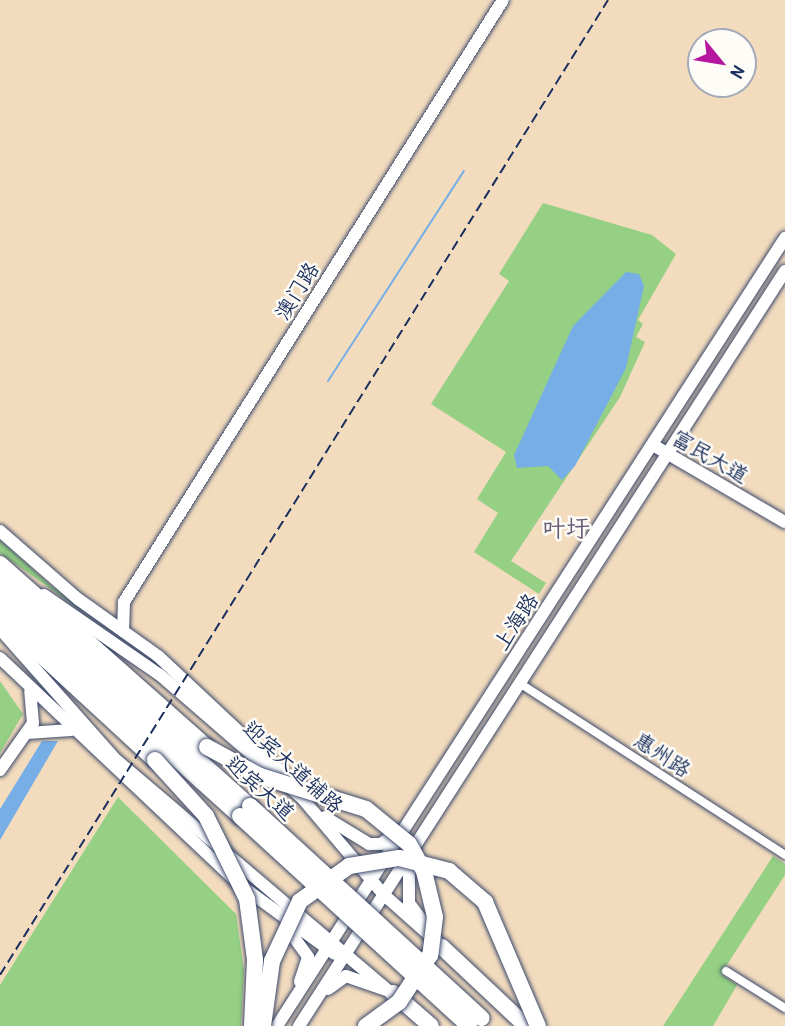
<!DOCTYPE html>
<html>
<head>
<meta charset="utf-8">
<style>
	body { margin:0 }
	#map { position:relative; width:785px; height:1026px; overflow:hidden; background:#f3dcbe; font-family:"Patrick Hand","LXGW WenKai TC",sans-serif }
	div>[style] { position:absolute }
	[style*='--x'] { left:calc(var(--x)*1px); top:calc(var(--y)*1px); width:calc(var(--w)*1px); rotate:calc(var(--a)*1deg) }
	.green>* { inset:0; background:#95d084 }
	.water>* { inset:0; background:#77aee6 }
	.stream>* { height:2px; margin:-1px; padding:0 1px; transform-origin:1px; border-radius:1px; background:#77aee6 }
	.roads { filter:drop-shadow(0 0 2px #3b496c) drop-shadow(0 0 2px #3b496c) }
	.street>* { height:8px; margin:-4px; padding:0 4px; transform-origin:4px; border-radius:4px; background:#fff }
	.secondary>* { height:12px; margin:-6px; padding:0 6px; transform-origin:6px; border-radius:6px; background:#fff }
	.primary>* { height:12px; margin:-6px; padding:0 6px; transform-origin:6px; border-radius:6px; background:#fff }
	.highway>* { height:16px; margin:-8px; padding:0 8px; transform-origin:8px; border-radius:8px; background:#fff }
	.rail>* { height:2px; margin-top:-1px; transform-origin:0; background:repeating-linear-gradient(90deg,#1b2f5e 0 10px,transparent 0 15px) }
	.bridges { filter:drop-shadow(0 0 2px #3b496c) drop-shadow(0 0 2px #3b496c) }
	.highway-bridge>* { height:16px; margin:-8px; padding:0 8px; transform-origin:8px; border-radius:8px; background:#fff }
	span { translate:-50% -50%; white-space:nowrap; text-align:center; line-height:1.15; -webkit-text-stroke:5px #fdfcf7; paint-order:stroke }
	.street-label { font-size:21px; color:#1b2f5e }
	.quarter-label { font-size:24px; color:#665975 }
	.north { position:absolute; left:687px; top:28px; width:70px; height:70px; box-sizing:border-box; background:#fdfcf7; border:2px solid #a3aaba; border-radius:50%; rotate:120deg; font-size:19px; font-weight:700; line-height:28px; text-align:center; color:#1b2f5e }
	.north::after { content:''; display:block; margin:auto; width:24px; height:32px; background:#b5179e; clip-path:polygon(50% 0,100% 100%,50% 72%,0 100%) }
</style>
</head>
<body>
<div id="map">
	<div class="green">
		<div style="clip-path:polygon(543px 203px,652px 235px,676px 254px,638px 320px,643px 324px,636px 337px,645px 342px,620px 397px,511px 561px,546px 583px,539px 594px,474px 552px,498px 513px,477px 499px,506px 452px,431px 404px,509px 281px,499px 274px)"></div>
		<div style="clip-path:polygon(0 540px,50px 585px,99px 623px,0 553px)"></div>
		<div style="clip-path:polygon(0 681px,23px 714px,0 753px)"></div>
		<div style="clip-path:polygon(118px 797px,236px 914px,244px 970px,241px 1026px,0 1026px,0 985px)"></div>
		<div style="clip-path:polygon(773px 856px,785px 864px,785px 875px,721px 974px,737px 985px,713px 1026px,663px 1026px)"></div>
	</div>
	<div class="water">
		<div style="clip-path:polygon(626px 272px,639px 274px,644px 286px,626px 368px,575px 466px,562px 480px,548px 466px,517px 468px,514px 455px,573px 326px)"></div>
		<div style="clip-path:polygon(42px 741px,58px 741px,0 840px,0 809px)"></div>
	</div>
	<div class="stream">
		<div style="--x:328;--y:381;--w:250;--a:-57.1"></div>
	</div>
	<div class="roads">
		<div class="street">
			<div style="--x:521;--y:684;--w:315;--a:32.9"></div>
			<div style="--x:726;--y:971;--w:70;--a:32.1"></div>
		</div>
		<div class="secondary">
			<div style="--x:653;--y:445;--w:153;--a:30.3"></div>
			<div style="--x:0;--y:531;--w:103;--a:41.1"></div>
			<div style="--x:78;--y:599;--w:98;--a:35.5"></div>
			<div style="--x:158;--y:656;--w:193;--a:43.1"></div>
			<div style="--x:123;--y:631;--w:29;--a:-88"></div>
			<div style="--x:124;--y:602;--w:711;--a:-57.81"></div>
			<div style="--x:0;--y:658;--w:330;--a:43.4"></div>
			<div style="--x:240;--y:885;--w:117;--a:36"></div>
			<div style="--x:27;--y:733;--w:44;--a:-3.9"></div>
			<div style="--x:0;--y:770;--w:57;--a:-54.9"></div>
			<div style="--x:33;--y:723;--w:32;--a:-95"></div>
			<div style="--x:325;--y:817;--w:52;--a:31.5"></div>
			<div style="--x:369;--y:844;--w:12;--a:0"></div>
			<div style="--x:381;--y:844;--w:21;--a:-37"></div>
			<div style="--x:409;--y:862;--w:41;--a:90"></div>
			<div style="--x:409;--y:903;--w:38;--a:53"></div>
			<div style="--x:290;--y:932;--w:31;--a:54"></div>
			<div style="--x:308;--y:957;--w:26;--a:108"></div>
			<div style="--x:328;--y:989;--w:22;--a:-36"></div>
			<div style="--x:346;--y:976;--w:42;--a:19.3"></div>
			<div style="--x:277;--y:1026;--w:938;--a:-57.19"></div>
			<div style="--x:299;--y:1026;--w:898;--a:-57.23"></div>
		</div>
		<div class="primary">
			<div style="--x:44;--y:595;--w:141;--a:34.6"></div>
			<div style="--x:160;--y:675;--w:188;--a:40.9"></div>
			<div style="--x:302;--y:798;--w:126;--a:49.8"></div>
			<div style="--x:383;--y:894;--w:72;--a:41.6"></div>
			<div style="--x:0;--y:629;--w:172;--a:48.5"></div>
			<div style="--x:114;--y:758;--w:372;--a:40.3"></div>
		</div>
		<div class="highway">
			<div style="--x:0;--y:564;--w:276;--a:41.5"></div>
			<div style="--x:0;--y:582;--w:336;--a:41.9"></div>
			<div style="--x:0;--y:600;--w:323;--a:42"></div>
			<div style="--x:0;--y:617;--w:211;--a:42.7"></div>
			<div style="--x:442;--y:947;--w:115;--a:43.2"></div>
			<div style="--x:393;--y:993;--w:50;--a:41"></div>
		</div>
	</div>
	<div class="rail">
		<div style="--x:0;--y:975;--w:1149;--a:-58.05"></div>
	</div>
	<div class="bridges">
		<div class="highway-bridge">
			<div style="--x:207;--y:747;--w:60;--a:28.7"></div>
			<div style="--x:260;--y:776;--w:111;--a:17.3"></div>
			<div style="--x:366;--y:809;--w:55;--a:39.1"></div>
			<div style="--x:409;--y:844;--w:31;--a:61"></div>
			<div style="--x:424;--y:871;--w:47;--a:76.6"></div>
			<div style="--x:435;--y:917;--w:38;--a:97"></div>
			<div style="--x:430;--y:955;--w:56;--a:123.4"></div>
			<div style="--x:399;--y:1002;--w:41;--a:144"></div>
			<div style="--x:155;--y:760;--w:76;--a:47.7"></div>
			<div style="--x:206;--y:816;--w:93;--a:63.7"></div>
			<div style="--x:247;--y:899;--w:62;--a:82.5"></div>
			<div style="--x:255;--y:960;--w:66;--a:92.6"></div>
			<div style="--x:250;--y:806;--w:314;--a:42.5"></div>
			<div style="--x:240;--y:816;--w:311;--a:42.5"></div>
			<div style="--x:263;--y:1026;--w:66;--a:-82.1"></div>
			<div style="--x:272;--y:961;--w:66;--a:-65"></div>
			<div style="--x:300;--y:901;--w:60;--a:-35.5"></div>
			<div style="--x:349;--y:866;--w:51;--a:-9.1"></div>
			<div style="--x:399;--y:858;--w:52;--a:14.6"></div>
			<div style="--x:449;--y:871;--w:48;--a:40.7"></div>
			<div style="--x:485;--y:902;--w:135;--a:66.9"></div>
		</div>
	</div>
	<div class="street-label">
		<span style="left:297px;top:291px;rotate:-58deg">澳门路</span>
		<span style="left:710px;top:457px;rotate:30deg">富民大道</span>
		<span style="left:516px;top:622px;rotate:-57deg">上海路</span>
		<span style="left:662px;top:755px;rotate:33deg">惠州路</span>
		<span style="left:293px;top:767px;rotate:42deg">迎宾大道辅路</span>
		<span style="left:260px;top:788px;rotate:42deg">迎宾大道</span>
	</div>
	<div class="quarter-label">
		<span style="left:566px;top:529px">叶圩</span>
	</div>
	<div class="north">N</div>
</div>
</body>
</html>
